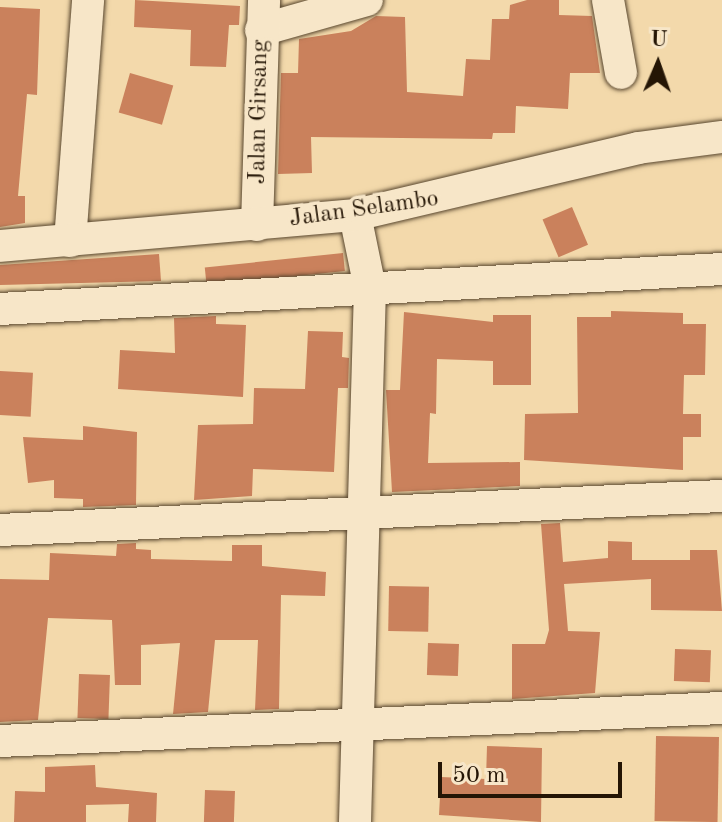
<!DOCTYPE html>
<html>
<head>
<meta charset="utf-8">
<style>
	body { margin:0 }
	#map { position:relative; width:722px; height:822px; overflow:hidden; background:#f3d9ab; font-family:"Old Standard TT",serif }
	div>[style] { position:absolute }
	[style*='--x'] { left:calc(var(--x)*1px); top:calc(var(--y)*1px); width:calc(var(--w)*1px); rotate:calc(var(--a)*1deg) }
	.building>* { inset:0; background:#ca815c; transform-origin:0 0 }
	.roads { filter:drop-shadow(0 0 2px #58462e) drop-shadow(0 0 2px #58462e) }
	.minor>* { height:32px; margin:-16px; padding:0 16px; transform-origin:16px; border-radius:16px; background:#f7e6c8 }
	span { translate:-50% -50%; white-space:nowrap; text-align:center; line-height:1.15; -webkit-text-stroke:7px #f7e6c8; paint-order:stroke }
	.street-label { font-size:24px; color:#241505 }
	.north { position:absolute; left:618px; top:24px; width:80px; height:80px; -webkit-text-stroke:6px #f7e6c8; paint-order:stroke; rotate:2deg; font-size:22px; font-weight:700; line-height:32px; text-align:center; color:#241505 }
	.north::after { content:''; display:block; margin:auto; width:28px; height:36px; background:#241505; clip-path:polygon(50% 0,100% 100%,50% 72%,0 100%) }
	.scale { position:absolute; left:438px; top:762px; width:184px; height:36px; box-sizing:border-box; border:4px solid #241505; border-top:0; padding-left:10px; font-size:24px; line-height:28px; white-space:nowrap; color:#241505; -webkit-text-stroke:6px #f7e6c8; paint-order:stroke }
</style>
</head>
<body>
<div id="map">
	<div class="building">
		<div style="clip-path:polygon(135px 0,240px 6px,239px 25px,229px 25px,226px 67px,190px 66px,191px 30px,134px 27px)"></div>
		<div style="clip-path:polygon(527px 0,559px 0,559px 15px,592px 16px,600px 73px,570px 73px,568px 109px,516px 106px,515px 133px,493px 133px,492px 139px,311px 137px,312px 173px,278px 174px,281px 73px,298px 73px,299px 39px,351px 31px,376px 16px,405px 17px,407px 92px,463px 96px,466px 59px,490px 60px,492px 19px,509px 19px,510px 5px)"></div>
		<div style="clip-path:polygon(0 7px,40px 9px,37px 95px,27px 94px,18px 196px,25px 196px,25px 223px,0 227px)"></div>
		<div style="left:130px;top:73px;width:45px;height:41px;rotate:16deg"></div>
		<div style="left:572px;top:207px;width:41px;height:32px;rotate:67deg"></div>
		<div style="left:343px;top:253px;width:18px;height:139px;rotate:84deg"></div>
		<div style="clip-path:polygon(159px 254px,161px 281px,0 285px,0 265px)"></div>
		<div style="clip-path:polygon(611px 311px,683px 313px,683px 324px,706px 324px,705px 375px,684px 375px,683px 414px,701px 414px,701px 437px,683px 437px,683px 470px,524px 460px,525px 414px,578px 413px,577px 317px,611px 317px)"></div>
		<div style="clip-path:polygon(404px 312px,493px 322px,493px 315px,531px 315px,531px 385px,493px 385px,493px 361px,437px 359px,436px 414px,430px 413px,428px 463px,520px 462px,520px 486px,392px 492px,386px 390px,400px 390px)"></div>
		<div style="clip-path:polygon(216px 316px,216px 324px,246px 325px,243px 397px,118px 389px,120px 350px,175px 353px,174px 318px)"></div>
		<div style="clip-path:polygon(308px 331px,343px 332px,342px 357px,349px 358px,348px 388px,338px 388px,334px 472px,253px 469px,252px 496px,194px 500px,198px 425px,253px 424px,254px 388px,305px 389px)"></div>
		<div style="left:0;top:371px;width:33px;height:44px;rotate:3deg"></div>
		<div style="clip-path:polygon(83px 426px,137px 432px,136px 505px,83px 507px,83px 499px,54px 498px,54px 480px,28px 483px,23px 437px,83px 440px)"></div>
		<div style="clip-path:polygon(560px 523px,563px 562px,608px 558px,608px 541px,632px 542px,632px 560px,690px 560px,690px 550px,717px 550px,722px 611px,651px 610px,651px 579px,564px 584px,568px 631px,600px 632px,595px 693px,512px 699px,512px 644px,545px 644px,549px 630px,541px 524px)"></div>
		<div style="clip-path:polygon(136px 543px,136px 549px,151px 550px,151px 559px,232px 561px,232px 545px,262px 545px,262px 566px,326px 572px,325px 596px,281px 595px,279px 709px,255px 710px,258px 640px,215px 640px,208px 712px,173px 714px,180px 643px,141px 645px,141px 685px,115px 685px,112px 620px,48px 618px,38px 720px,0 722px,0 579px,49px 580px,50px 553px,116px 556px,117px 544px)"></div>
		<div style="left:389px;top:586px;width:40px;height:45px;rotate:1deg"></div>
		<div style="left:428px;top:643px;width:31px;height:32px;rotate:2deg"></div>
		<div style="left:675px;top:649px;width:36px;height:32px;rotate:2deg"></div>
		<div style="left:79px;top:674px;width:31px;height:44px;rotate:2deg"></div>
		<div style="left:656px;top:736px;width:63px;height:85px;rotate:1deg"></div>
		<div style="clip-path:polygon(487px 746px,542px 748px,541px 822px,439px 815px,441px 777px,486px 779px)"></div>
		<div style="clip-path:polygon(95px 765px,96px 787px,157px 793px,156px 822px,128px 822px,129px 804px,86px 805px,86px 822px,14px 822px,15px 791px,45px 792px,45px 767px)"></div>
		<div style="left:205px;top:790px;width:30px;height:32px;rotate:2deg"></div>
	</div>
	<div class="roads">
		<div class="minor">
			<div style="--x:608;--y:0;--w:74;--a:79.9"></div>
			<div style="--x:261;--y:30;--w:110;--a:-15.8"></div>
			<div style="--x:355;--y:215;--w:75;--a:78.4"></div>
			<div style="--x:370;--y:288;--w:534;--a:91.61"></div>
			<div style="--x:257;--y:225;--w:225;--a:-88.2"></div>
			<div style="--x:70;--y:241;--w:242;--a:-85.7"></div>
			<div style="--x:0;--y:246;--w:356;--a:-5"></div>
			<div style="--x:355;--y:215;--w:291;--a:-13.3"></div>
			<div style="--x:638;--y:148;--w:85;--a:-7.5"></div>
			<div style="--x:0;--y:309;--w:723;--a:-3.17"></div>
			<div style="--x:0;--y:530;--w:723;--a:-2.7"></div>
			<div style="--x:0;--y:741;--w:723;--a:-2.62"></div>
		</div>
	</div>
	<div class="street-label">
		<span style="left:260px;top:112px;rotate:-89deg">Jalan Girsang</span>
		<span style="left:364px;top:210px;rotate:-8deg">Jalan Selambo</span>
	</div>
	<div class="north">U</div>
	<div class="scale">50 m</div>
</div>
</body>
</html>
